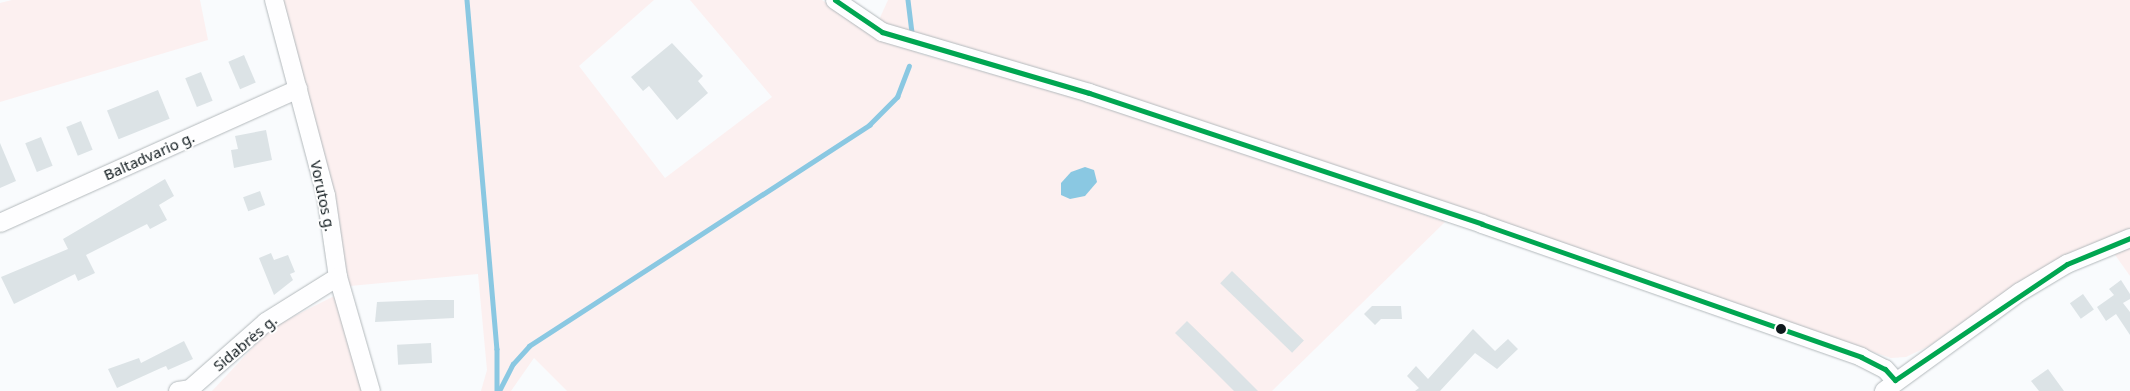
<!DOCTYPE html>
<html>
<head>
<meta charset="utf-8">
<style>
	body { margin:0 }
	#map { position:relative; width:2130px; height:391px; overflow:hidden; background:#f9fbfd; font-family:"Noto Sans",sans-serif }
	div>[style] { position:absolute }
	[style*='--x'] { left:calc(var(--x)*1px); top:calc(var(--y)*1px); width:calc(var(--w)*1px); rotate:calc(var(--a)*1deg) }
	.green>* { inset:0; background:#fcf0f0 }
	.water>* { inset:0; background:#8ac8e2 }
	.stream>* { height:4.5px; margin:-2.25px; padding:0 2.25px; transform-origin:2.25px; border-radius:2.25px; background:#8ac8e2 }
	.building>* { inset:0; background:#dce3e6; transform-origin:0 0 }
	.roads { filter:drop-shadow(0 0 1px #b3b9bc) drop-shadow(0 0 1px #b3b9bc) }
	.minor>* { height:18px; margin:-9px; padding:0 9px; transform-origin:9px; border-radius:9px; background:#fefeff }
	.bus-1>* { height:5px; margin:-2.5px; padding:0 2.5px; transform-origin:2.5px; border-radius:2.5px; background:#00a651 }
	.dots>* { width:14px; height:14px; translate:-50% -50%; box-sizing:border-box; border:2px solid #fff; border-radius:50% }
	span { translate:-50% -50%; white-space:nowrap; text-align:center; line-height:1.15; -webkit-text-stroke:4px #fff; paint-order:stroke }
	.street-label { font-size:15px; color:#0f191d }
</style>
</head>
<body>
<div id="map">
	<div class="green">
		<div style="clip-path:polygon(12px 0,200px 0,208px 40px,0 102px,0 3px)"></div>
		<div style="clip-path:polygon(282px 0,654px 0,579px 66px,665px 178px,772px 97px,690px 0,822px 0,861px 27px,921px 54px,1127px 112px,1445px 222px,1272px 391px,567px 391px,534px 358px,511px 391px,481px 391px,487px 370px,478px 274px,350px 286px)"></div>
		<div style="clip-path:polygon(888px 0,2130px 0,2130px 231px,2072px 253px,2019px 282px,1929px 346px,1906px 357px,1891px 358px,878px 22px)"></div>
		<div style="clip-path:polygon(2130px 245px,2130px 276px,2113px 252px)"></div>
		<div style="clip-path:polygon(334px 296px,366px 391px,212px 391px,271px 328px)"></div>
	</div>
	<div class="water">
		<div style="clip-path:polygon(1085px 167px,1094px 170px,1097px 182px,1085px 196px,1070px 199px,1061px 195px,1061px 183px,1071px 172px)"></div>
	</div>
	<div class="stream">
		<div style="--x:467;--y:0;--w:350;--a:85.1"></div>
		<div style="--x:497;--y:349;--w:42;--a:90"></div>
		<div style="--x:908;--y:0;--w:35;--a:83"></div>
		<div style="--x:499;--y:391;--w:30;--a:-63"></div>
		<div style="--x:513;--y:364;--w:24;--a:-48"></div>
		<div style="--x:529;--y:346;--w:406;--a:-33"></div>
		<div style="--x:869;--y:125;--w:40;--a:-45"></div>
		<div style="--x:897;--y:97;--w:33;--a:-69"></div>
	</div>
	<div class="building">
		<div style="clip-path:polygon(672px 43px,703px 76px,698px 81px,708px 93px,677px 120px,649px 86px,643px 91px,631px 77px)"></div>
		<div style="left:244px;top:55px;width:30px;height:17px;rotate:67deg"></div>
		<div style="left:201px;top:72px;width:31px;height:17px;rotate:68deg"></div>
		<div style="left:158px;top:90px;width:31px;height:55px;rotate:68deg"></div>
		<div style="left:81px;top:121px;width:31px;height:16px;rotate:68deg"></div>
		<div style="clip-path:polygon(266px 130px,272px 160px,234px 168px,231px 150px,238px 149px,235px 136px)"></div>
		<div style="left:41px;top:137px;width:31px;height:17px;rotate:68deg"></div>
		<div style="clip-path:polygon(0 143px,16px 181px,0 188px)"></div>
		<div style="clip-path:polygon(165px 179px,174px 196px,159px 205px,167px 220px,150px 229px,147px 224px,86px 255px,95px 273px,78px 281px,75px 274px,14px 304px,1px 277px,68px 249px,63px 239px)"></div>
		<div style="left:260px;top:191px;width:15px;height:18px;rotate:70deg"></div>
		<div style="clip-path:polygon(271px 253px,274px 260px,288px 255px,295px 272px,290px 274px,293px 280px,274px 295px,259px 258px)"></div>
		<div style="left:1232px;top:271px;width:100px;height:17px;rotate:44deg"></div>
		<div style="clip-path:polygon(2121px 280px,2130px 294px,2130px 299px,2123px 303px,2130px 312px,2130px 335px,2116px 314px,2106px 321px,2097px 307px,2114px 295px,2109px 289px)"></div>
		<div style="left:2083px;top:294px;width:19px;height:16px;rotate:55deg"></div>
		<div style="clip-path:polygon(428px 300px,454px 300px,454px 318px,375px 322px,377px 302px)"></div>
		<div style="clip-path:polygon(1372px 306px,1401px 306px,1402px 319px,1381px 319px,1375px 325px,1364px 314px)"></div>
		<div style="clip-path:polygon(1187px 321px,1223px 356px,1258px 391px,1234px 391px,1214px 371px,1175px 333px)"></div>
		<div style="clip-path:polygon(1473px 329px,1495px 351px,1508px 339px,1518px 349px,1497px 369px,1475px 353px,1440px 391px,1415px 391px,1419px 388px,1407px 376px,1416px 366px,1428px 379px)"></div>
		<div style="clip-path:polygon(184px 341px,193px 359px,168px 370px,166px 366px,161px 368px,117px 388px,108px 369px,139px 358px,141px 363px)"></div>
		<div style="left:431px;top:343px;width:20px;height:34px;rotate:87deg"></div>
		<div style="clip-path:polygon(2048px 369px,2064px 391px,2039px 391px,2031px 381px)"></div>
	</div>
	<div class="roads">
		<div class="minor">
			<div style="--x:274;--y:0;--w:202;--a:75.1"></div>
			<div style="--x:326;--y:195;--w:83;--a:81.7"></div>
			<div style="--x:338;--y:277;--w:119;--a:73.9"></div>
			<div style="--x:835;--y:0;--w:57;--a:34.2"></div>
			<div style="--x:882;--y:32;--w:216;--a:16.4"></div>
			<div style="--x:1089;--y:93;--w:414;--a:18.4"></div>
			<div style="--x:1482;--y:224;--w:402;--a:19.3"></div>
			<div style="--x:1861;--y:357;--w:27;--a:27"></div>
			<div style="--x:1885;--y:369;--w:15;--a:48"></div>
			<div style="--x:0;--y:223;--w:327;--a:-24.2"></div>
			<div style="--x:178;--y:391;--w:12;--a:-9"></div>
			<div style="--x:190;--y:389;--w:101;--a:-41.4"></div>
			<div style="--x:266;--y:322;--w:85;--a:-32"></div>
			<div style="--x:1884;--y:391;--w:168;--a:-36.1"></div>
			<div style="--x:2020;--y:292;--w:55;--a:-30.8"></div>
			<div style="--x:2067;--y:264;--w:68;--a:-22.4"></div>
		</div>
	</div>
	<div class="bus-1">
		<div style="--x:835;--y:0;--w:57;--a:34.2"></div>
		<div style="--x:882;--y:32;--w:216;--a:16.4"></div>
		<div style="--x:1089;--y:93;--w:414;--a:18.4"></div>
		<div style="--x:1482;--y:224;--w:402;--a:19.3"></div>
		<div style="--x:1861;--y:357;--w:27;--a:27"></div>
		<div style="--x:1885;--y:369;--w:15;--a:48"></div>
		<div style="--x:1895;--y:380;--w:207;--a:-34"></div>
		<div style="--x:2067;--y:264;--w:68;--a:-22.4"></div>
	</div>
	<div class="dots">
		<div style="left:1781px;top:329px;background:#0f191d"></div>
	</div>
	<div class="street-label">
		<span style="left:149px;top:156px;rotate:-24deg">Baltadvario g.</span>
		<span style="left:323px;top:196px;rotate:78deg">Vorutos g.</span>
		<span style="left:245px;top:343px;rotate:-40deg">Sidabrės g.</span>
	</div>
</div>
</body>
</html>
